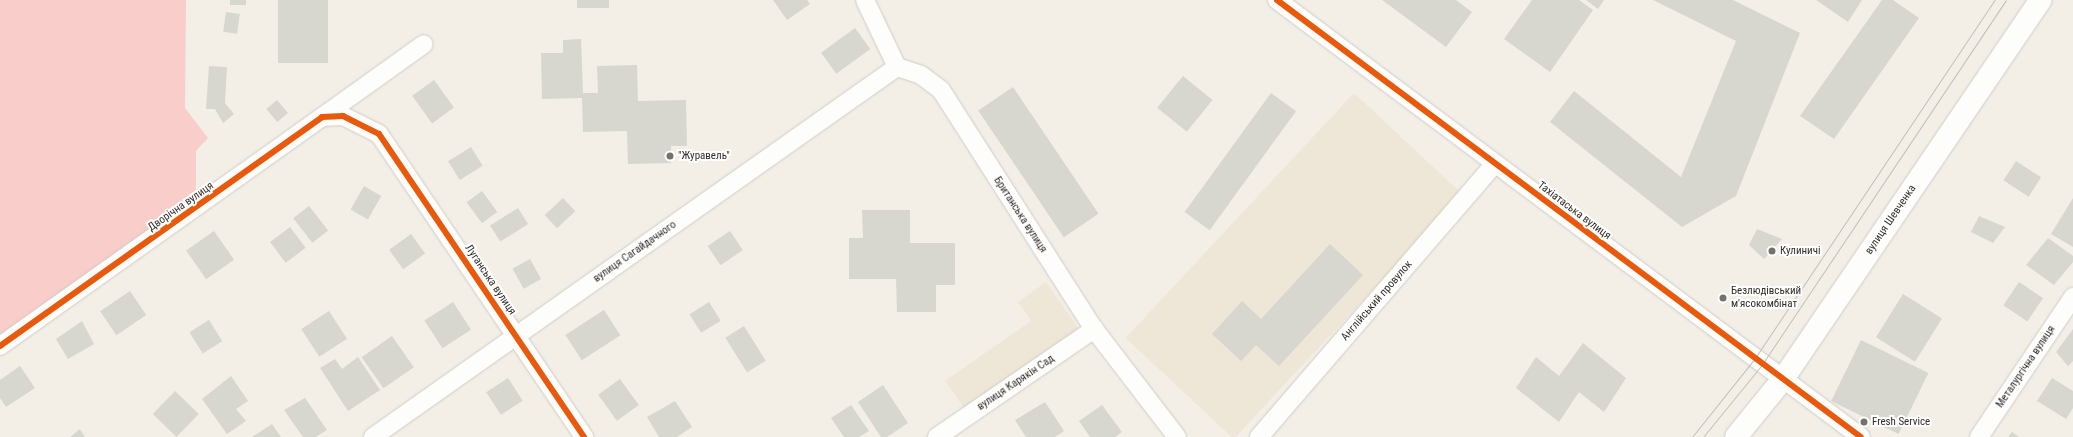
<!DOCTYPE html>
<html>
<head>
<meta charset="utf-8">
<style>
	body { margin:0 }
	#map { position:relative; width:2073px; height:437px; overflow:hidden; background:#f3efe7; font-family:"Roboto Condensed",sans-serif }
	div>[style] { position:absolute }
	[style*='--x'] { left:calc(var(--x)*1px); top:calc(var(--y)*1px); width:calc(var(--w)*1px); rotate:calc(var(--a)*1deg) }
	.built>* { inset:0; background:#eee6d6; transform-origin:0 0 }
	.green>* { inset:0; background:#f8cdca }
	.building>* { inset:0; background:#d7d6cf; transform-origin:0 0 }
	.roads { filter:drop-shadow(0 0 1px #d0cdc6) drop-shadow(0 0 1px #d0cdc6) }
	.minor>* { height:18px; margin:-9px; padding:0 9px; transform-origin:9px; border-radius:9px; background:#fdfdfb }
	.primary>* { height:22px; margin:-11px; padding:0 11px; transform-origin:11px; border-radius:11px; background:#fdfdfb }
	.tram>* { height:1px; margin:-0.5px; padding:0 0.5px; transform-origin:0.5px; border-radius:0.5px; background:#bfbfbc }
	.cycleway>* { height:6px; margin:-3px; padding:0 3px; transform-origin:3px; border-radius:3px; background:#e8590c }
	.dots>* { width:11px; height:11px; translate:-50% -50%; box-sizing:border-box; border:2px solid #fefefe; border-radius:50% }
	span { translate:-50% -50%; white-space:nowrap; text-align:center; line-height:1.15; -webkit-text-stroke:4px #fefefe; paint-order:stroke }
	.poi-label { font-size:11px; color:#312d28 }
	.left { translate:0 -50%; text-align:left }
	.street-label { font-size:11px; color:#312d28 }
</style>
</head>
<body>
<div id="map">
	<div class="built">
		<div style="left:1354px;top:93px;width:148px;height:335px;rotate:43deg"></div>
		<div style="clip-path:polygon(1046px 282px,1079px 329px,964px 408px,945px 381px,1031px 321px,1018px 302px)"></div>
	</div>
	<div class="green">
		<div style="clip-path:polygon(0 0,186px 0,185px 108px,208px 138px,196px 151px,196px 204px,0 340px)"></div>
	</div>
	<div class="building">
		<div style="left:230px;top:0;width:16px;height:5px"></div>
		<div style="left:278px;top:0;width:50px;height:63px"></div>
		<div style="left:577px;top:0;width:32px;height:8px"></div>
		<div style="clip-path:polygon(773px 0,807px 0,810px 4px,787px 20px)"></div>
		<div style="clip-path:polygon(1382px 0,1456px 0,1472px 12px,1446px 47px)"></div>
		<div style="clip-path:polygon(1532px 0,1579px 0,1593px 10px,1550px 72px,1504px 39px)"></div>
		<div style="clip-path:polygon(1586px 0,1604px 0,1598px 9px)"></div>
		<div style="clip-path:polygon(1653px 0,1733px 0,1800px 33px,1736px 196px,1682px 227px,1550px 122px,1574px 91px,1681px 177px,1736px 41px)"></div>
		<div style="clip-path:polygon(1816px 0,1862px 0,1848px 22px)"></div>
		<div style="clip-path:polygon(1882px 0,1893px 0,1919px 18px,1834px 139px,1800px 116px)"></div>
		<div style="left:226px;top:12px;width:14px;height:20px;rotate:8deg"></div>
		<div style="left:855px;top:28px;width:26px;height:42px;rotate:54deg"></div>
		<div style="clip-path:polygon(581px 39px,583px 93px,598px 93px,597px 66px,637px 65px,638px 101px,686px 100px,687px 146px,671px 146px,671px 163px,628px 164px,627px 131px,583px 132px,582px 98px,542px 99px,541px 53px,563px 53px,563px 40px)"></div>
		<div style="clip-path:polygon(209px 66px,227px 67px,225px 103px,234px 114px,223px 123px,215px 109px,206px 109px)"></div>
		<div style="left:1183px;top:76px;width:38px;height:41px;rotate:39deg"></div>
		<div style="left:434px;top:80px;width:34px;height:27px;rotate:54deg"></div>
		<div style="left:1013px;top:87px;width:153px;height:42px;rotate:56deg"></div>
		<div style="left:1271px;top:93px;width:31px;height:147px;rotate:36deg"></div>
		<div style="left:277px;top:100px;width:17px;height:14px;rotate:50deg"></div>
		<div style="left:471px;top:147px;width:22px;height:27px;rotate:58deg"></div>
		<div style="left:2016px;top:161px;width:30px;height:23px;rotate:33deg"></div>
		<div style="left:364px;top:186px;width:20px;height:27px;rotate:30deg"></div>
		<div style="left:482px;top:191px;width:26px;height:19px;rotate:54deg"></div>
		<div style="left:563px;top:198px;width:18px;height:25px;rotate:47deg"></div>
		<div style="clip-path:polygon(2073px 198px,2073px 247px,2051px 234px)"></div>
		<div style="left:309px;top:206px;width:31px;height:20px;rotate:52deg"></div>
		<div style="left:518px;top:208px;width:19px;height:33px;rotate:58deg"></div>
		<div style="clip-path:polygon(862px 210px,910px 210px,910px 243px,955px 243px,955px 285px,936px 285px,936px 312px,897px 312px,896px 279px,849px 279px,849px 238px,863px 238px)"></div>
		<div style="clip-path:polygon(1979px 216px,2005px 227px,1993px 243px,1971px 232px)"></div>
		<div style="left:290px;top:227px;width:26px;height:25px;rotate:53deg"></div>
		<div style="clip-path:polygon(1757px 229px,1782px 239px,1764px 259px,1749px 245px)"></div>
		<div style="left:214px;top:231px;width:35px;height:34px;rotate:55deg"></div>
		<div style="left:730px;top:231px;width:23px;height:27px;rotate:56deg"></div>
		<div style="left:411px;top:234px;width:24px;height:27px;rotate:54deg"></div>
		<div style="clip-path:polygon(2048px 238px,2073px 256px,2073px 262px,2054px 285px,2026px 265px)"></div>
		<div style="clip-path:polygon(1330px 244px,1363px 275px,1279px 366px,1256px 345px,1241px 361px,1212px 334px,1242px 301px,1261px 319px)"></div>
		<div style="left:530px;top:259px;width:23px;height:20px;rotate:61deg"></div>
		<div style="left:2019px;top:282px;width:29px;height:28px;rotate:34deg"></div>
		<div style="left:130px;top:291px;width:29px;height:36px;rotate:56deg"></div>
		<div style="left:1903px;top:294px;width:46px;height:51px;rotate:32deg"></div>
		<div style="left:453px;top:302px;width:33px;height:34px;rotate:57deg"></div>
		<div style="left:709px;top:302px;width:22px;height:23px;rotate:58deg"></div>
		<div style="left:604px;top:310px;width:30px;height:46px;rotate:57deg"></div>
		<div style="left:329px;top:311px;width:33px;height:33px;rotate:57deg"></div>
		<div style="left:209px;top:320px;width:25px;height:23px;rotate:58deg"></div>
		<div style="clip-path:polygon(82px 321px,94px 344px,68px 359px,56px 339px)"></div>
		<div style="left:744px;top:326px;width:41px;height:22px;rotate:58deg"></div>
		<div style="clip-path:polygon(2073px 329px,2073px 361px,2068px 366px,2056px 352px)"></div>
		<div style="left:392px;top:336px;width:38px;height:37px;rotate:55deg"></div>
		<div style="left:1861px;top:340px;width:75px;height:68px;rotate:26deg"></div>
		<div style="clip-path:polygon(1583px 343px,1626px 378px,1604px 412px,1579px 392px,1559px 422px,1516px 388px,1536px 357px,1559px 376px)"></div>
		<div style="clip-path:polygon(358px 357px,380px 390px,348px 411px,320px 368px,335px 359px,342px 369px)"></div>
		<div style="clip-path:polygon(20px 366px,35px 388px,6px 407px,0 398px,0 380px)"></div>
		<div style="clip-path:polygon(231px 376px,248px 401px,236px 409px,246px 421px,227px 434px,202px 399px)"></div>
		<div style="left:508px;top:378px;width:27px;height:26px;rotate:57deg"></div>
		<div style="clip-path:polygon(2052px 378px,2073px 391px,2073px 408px,2066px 419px,2037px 401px)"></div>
		<div style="left:620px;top:379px;width:32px;height:27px;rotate:54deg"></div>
		<div style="clip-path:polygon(883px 385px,908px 423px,887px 437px,881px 437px,858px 402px)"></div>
		<div style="left:175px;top:391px;width:33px;height:32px;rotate:44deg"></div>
		<div style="clip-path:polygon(305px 398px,327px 430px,316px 437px,303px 437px,284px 410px)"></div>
		<div style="clip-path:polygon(675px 401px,692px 427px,677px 437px,659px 437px,647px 417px)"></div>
		<div style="clip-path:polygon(1045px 402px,1064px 431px,1055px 437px,1026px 437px,1015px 420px)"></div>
		<div style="clip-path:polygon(851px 405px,869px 431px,859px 437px,844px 437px,831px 418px)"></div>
		<div style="clip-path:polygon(1102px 405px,1122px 432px,1115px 437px,1090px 437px,1079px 421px)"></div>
		<div style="clip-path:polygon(272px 424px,281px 437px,252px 437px)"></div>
		<div style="clip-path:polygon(80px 429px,85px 437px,70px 437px)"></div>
		<div style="clip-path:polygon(2012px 432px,2019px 437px,2008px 437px)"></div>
	</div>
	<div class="roads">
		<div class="minor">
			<div style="--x:865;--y:0;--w:74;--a:64.5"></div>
			<div style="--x:897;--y:67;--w:25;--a:18"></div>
			<div style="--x:921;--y:75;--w:25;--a:37"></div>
			<div style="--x:941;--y:90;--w:284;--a:57.4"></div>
			<div style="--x:1094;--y:329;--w:136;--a:52.5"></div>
			<div style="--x:1277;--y:0;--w:729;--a:36.81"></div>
			<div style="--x:322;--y:117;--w:125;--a:-35.6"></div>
			<div style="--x:0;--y:346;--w:395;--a:-35.4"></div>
			<div style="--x:322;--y:117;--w:21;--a:-3"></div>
			<div style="--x:343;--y:116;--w:40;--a:26.6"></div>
			<div style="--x:379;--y:134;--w:366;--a:55.9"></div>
			<div style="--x:373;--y:437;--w:641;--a:-35.23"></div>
			<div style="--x:937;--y:437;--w:191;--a:-34.5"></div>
			<div style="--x:1259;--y:437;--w:361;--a:-49.2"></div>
			<div style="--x:1979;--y:437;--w:169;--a:-56.1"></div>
		</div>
		<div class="primary">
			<div style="--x:1736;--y:437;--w:75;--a:-51"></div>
			<div style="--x:1783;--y:379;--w:458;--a:-55.8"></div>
		</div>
	</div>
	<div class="tram">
		<div style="--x:1692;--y:437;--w:101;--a:-51.4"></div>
		<div style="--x:1755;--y:358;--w:431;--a:-56.2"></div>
		<div style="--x:1703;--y:437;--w:92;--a:-50.8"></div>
		<div style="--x:1761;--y:366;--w:440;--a:-56.2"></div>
	</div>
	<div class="cycleway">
		<div style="--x:1277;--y:0;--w:729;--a:36.81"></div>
		<div style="--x:0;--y:346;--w:395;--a:-35.4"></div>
		<div style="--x:322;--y:117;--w:21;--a:-3"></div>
		<div style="--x:343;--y:116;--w:40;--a:26.6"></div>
		<div style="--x:379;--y:134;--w:366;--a:55.9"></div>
	</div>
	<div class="dots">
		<div style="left:670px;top:156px;background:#75716b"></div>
		<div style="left:1772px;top:251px;background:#75716b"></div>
		<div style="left:1723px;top:298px;background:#75716b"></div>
		<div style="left:1864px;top:422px;background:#75716b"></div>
	</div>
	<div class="poi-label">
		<span class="left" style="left:678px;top:156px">"Журавель"</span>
		<span class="left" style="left:1780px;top:251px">Кулиничі</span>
		<span class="left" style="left:1731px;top:298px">Безлюдівський<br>м'ясокомбінат</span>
		<span class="left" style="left:1872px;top:422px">Fresh Service</span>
	</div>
	<div class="street-label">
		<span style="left:181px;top:207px;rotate:-35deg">Дворічна вулиця</span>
		<span style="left:1574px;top:211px;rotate:37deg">Тахіатаська вулиця</span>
		<span style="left:1020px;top:215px;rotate:57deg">Британська вулиця</span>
		<span style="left:1891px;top:220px;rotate:-56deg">вулиця Шевченка</span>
		<span style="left:635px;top:252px;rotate:-35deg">вулиця Сагайдачного</span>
		<span style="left:490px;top:280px;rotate:56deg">Луганська вулиця</span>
		<span style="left:1377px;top:301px;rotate:-49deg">Англійський провулок</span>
		<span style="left:2026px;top:367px;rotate:-56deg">Металургічна вулиця</span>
		<span style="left:1016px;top:383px;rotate:-34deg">вулиця Карякін Сад</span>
	</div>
</div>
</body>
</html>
